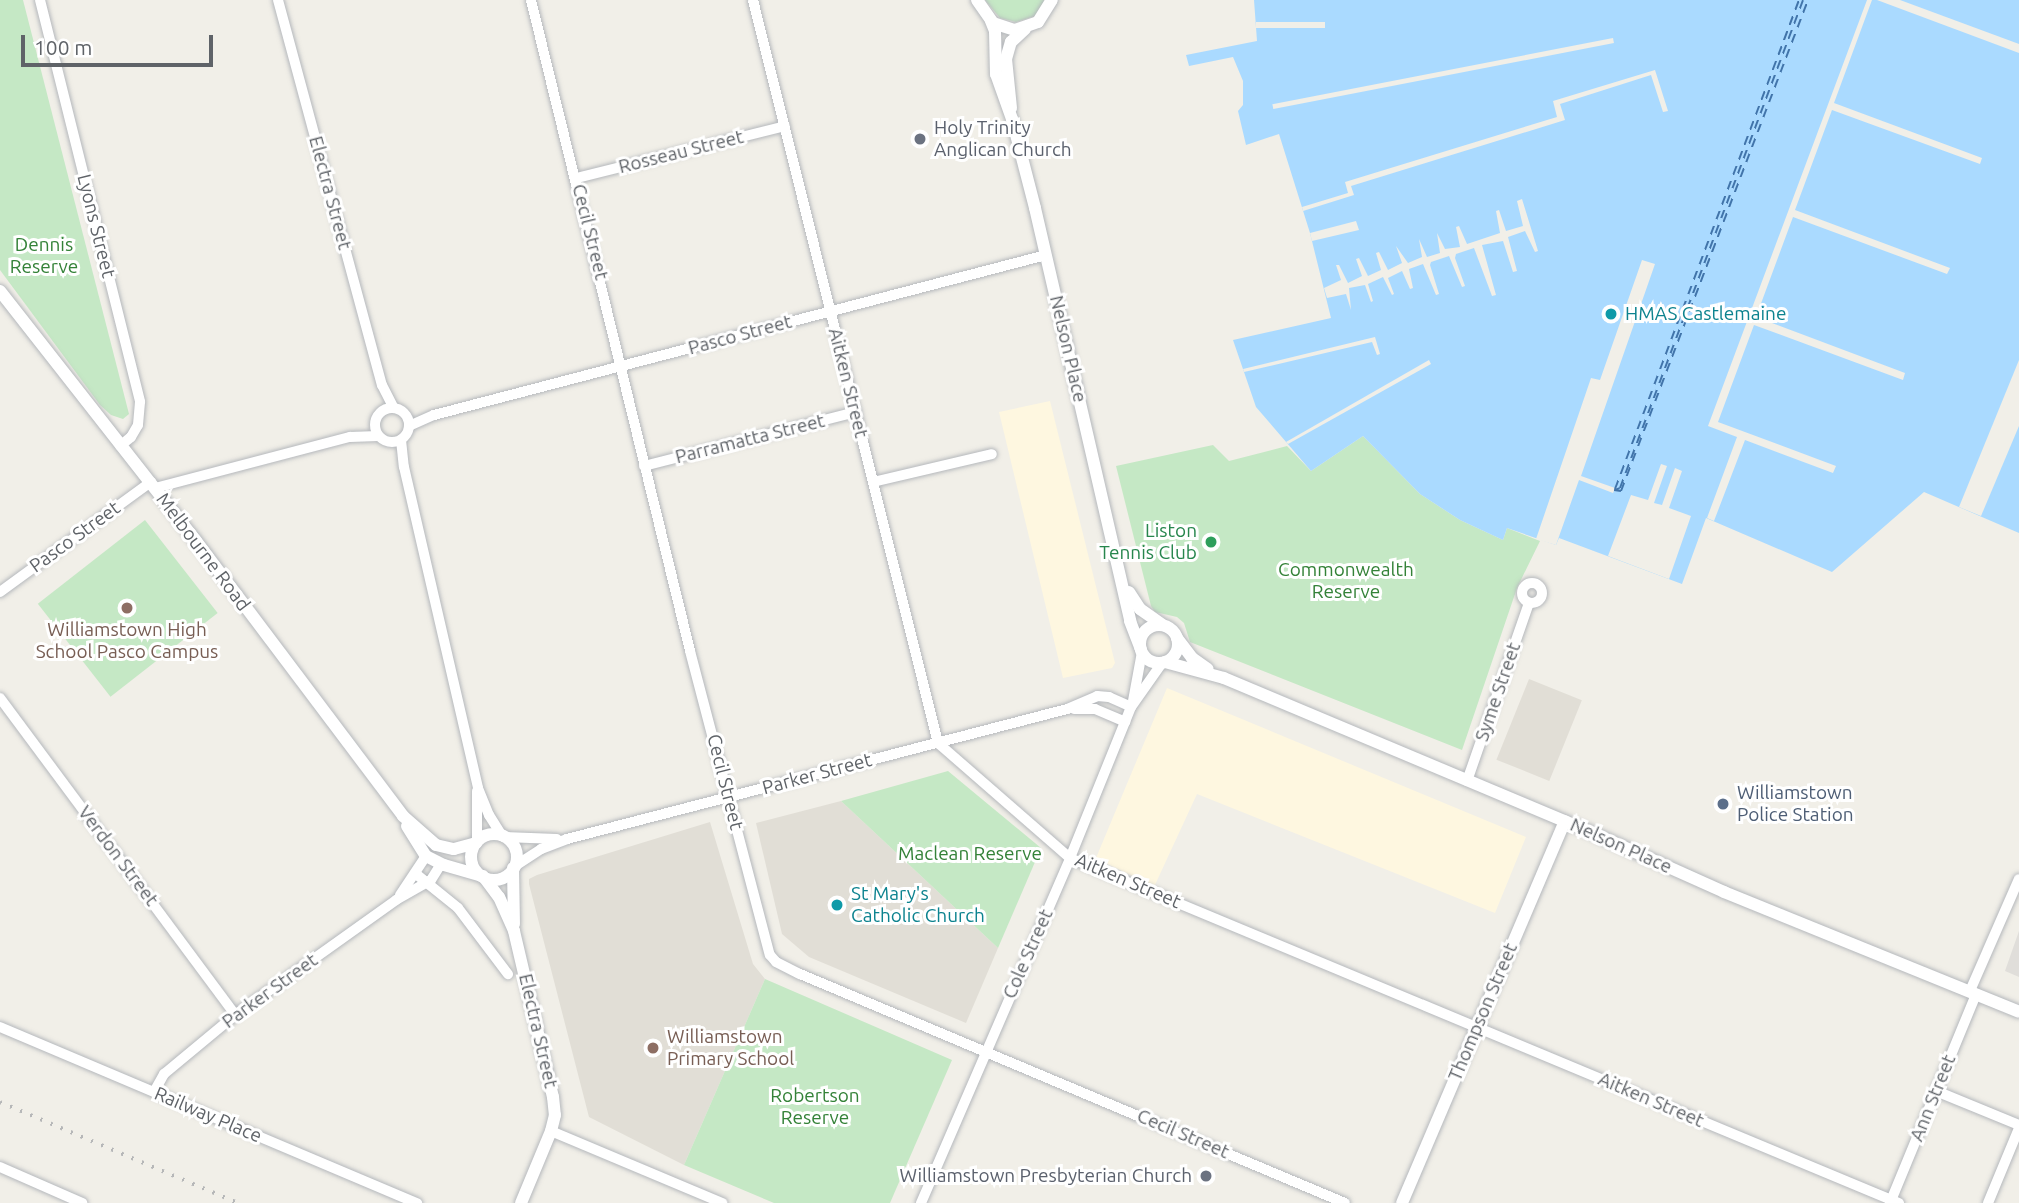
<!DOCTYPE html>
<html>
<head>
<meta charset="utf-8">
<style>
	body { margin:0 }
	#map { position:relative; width:2019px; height:1203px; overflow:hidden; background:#f1efe8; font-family:Ubuntu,sans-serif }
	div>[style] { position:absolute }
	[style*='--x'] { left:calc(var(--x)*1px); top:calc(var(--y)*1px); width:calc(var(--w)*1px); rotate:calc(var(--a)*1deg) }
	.commercial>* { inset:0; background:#fef7e0 }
	.industrial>* { inset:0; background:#e0deda }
	.education>* { inset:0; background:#e1ded6; transform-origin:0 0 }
	.green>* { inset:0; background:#c5e8c5; transform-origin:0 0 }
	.water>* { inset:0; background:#aadaff }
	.pier>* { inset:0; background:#f1efe8; transform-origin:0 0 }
	.ferry>* { height:2px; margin-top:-1px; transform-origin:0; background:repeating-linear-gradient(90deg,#4174aa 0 9px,transparent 0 16px) }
	.roads { filter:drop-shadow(0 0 2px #b5b8bc) drop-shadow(0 0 2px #b5b8bc) }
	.minor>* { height:10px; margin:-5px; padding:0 5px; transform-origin:5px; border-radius:5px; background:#fff }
	.minor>.ring { margin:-5px; padding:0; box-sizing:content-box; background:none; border:10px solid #fff; border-radius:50% }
	.tertiary>* { height:12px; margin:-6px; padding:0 6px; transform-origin:6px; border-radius:6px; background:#fff }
	.tertiary>.ring { margin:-6px; padding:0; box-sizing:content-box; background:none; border:12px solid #fff; border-radius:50% }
	.rail>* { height:3.5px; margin-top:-1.75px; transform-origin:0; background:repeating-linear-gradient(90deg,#b6b7b8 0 2px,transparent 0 11px) }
	.dots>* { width:19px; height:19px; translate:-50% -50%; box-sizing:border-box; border:4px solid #fff; border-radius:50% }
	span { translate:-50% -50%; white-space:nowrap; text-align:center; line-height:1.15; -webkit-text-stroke:6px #fff; paint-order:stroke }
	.worship-label { font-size:19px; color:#5b616d }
	.left { translate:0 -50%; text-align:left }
	.right { translate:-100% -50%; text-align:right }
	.street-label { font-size:19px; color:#5f6368 }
	.park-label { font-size:19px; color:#348238 }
	.culture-label { font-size:19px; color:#0d838f }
	.leisure-label { font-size:19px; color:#27864d }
	.education-label { font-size:19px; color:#785e54 }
	.service-label { font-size:19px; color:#4e5e75 }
	.scale { position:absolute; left:21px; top:35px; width:192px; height:32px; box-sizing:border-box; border:4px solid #5f6368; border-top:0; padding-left:9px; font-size:21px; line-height:24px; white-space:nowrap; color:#5f6368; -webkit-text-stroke:5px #fff; paint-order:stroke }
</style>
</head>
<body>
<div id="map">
	<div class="commercial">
		<div style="clip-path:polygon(1050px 401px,1115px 663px,1112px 668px,1063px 678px,999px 412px)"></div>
		<div style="clip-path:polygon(1167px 688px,1526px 837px,1495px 913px,1197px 794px,1154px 887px,1096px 858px)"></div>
	</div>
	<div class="industrial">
		<div style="clip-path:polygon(2019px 931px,2019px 977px,2005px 971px)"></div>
	</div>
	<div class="education">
		<div style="left:1529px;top:679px;width:57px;height:87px;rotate:22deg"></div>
		<div style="clip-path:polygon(841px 801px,998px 948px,966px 1023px,809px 957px,782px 934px,756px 823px)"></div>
		<div style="clip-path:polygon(710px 822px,753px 964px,765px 979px,684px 1165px,589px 1117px,529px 884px,529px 879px,537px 875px)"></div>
	</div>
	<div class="green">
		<div style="clip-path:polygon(0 0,23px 0,129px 414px,123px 419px,111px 415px,100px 405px,0 270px)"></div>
		<div style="clip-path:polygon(985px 0,1045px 0,1035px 16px,1016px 22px,1000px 18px)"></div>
		<div style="clip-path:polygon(1363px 436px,1420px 494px,1460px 520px,1503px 540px,1507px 528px,1540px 541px,1517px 588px,1462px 750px,1190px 642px,1184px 623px,1177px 617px,1155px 612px,1151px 606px,1116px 466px,1213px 445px,1229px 461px,1287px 446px,1311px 471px)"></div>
		<div style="left:145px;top:520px;width:118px;height:136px;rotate:52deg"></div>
		<div style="clip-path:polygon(948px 771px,1041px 848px,998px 948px,841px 801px)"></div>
		<div style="clip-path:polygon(765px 979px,952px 1060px,890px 1203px,774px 1203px,684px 1165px)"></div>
	</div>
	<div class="water">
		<div style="clip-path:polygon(1254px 0,2019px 0,2019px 533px,1924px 492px,1832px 572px,1706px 518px,1682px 584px,1559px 538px,1556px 545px,1507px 528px,1503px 540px,1460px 520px,1420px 494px,1363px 436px,1311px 471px,1256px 407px,1233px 340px,1331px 318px,1310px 233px,1279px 134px,1246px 145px,1238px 111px,1243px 105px,1243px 81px,1233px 57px,1189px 66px,1186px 55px,1257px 41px)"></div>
	</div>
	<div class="pier">
		<div style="clip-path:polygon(1867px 0,1872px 0,1834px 103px,1982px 158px,1980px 164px,1832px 110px,1795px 210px,1950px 268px,1947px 274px,1793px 217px,1756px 317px,1905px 373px,1903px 380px,1754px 325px,1718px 422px,1836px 466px,1833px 473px,1745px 440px,1714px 521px,1707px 518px,1737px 437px,1708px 426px)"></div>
		<div style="clip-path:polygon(1877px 0,1900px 0,2019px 44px,2019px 53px)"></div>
		<div style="left:1325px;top:22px;width:6px;height:69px;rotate:90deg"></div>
		<div style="left:1613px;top:38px;width:5px;height:347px;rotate:79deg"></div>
		<div style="clip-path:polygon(1655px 70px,1668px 111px,1663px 112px,1651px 75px,1560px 104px,1565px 120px,1351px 186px,1354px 195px,1303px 211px,1302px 207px,1348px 193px,1345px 182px,1557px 117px,1553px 101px)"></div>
		<div style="clip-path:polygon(1522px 199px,1538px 251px,1535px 252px,1525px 231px,1508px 237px,1517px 271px,1513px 272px,1503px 241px,1482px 245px,1496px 295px,1492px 296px,1474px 248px,1456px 254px,1455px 258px,1465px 286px,1462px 287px,1449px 256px,1431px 262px,1430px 265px,1439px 294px,1436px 295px,1423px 264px,1409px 269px,1413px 288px,1410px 289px,1402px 271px,1388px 278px,1394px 294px,1392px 295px,1383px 277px,1368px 284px,1373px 301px,1371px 302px,1365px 285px,1349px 288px,1351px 310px,1346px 294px,1327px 298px,1324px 288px,1341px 280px,1336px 265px,1339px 265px,1348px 283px,1362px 276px,1356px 259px,1359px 258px,1368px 276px,1381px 270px,1376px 253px,1379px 252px,1388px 270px,1402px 263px,1396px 246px,1408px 263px,1422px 257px,1419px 239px,1427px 257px,1440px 253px,1437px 233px,1445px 249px,1460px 247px,1456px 227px,1459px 226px,1467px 244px,1500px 233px,1496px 211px,1499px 210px,1506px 231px,1523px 226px,1517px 201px)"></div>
		<div style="clip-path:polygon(1356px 221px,1359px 230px,1312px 241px,1310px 233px)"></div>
		<div style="clip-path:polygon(1642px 260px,1655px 264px,1581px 476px,1615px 488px,1613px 493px,1579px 480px,1556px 545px,1536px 539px,1591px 378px,1600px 380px)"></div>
		<div style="clip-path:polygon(1375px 337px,1380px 354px,1377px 355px,1372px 342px,1244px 372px,1243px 369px)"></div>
		<div style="clip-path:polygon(1429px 360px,1431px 364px,1288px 444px,1286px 442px)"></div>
		<div style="clip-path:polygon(2019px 360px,2019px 426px,1981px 516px,1959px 507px)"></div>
		<div style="clip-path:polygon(1661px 464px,1667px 466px,1654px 503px,1662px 505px,1675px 468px,1682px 471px,1669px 508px,1691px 516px,1669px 579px,1608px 556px,1631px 495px,1648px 500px)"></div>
	</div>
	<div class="ferry">
		<div style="--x:1615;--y:489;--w:522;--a:-69.38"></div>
		<div style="--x:1614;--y:490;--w:7;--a:8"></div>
		<div style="--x:1621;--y:491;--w:525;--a:-69.15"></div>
		<div style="--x:1615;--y:490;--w:5;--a:-22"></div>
		<div style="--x:1620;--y:488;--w:521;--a:-69.44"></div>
	</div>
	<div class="roads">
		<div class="minor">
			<div style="--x:40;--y:0;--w:414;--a:76"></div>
			<div style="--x:140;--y:402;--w:23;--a:95"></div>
			<div style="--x:138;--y:425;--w:14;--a:120"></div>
			<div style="--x:131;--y:437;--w:14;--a:141"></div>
			<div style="--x:278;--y:0;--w:399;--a:74.9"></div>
			<div style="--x:382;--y:385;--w:25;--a:63"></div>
			<div style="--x:531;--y:0;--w:670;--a:76.27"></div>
			<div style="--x:690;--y:651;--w:314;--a:75.3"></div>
			<div style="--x:770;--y:955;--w:9;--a:49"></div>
			<div style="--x:776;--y:962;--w:27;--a:27"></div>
			<div style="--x:800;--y:974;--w:591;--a:22.79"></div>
			<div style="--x:753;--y:0;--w:766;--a:76.02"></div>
			<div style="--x:938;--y:743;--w:175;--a:41.1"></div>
			<div style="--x:1070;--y:858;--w:898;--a:22.6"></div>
			<div style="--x:577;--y:178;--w:214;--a:-14"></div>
			<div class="ring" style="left:375px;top:408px;width:24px;height:24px"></div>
			<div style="--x:409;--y:426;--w:27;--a:-24"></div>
			<div style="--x:434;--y:415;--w:633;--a:-14.65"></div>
			<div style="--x:401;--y:440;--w:27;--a:84"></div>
			<div style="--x:404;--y:467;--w:329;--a:77"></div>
			<div style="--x:478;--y:788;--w:29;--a:68"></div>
			<div style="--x:489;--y:815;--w:25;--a:58"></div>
			<div style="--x:644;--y:466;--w:219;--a:-14.3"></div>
			<div style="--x:873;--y:482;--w:122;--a:-13.2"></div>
			<div style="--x:155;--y:488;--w:202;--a:-14.7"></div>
			<div style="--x:350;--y:437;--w:28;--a:-2"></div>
			<div class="ring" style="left:1522px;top:583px;width:10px;height:10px"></div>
			<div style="--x:0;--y:592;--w:187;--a:-36.1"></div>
			<div style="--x:0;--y:698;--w:395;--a:53.4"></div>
			<div style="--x:1133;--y:701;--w:50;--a:-79.6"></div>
			<div style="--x:1074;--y:709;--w:21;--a:0"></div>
			<div style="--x:1095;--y:709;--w:33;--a:23"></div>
			<div style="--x:1467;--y:781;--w:188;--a:-70.8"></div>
			<div style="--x:504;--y:837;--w:53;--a:2.2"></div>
			<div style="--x:477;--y:842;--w:51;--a:-90"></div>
			<div style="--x:515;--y:866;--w:31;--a:-33"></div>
			<div style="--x:541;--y:849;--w:28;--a:-21"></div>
			<div style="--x:567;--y:839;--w:517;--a:-14.57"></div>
			<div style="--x:1067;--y:709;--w:33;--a:-23"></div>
			<div style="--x:1097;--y:696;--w:12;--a:5"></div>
			<div style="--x:1109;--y:697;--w:24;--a:24"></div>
			<div style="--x:416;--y:874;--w:54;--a:39"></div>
			<div style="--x:458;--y:908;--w:83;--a:52.9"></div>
			<div style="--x:400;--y:895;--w:47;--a:-56.3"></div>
			<div style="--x:1970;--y:991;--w:122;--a:-66.4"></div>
			<div style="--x:0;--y:1027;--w:453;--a:22.9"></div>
			<div style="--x:1936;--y:1091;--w:90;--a:22.3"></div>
			<div style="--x:154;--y:1092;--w:21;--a:-61"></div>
			<div style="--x:164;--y:1074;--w:92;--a:-39.7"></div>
			<div style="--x:235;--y:1015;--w:198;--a:-35.5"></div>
			<div style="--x:396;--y:900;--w:40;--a:-29.7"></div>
			<div style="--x:431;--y:880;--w:19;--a:-58"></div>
			<div style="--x:551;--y:1131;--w:186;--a:22.8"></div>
			<div style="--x:0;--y:1167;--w:90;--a:23.7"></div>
			<div style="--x:921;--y:1203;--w:376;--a:-66.6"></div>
			<div style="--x:1070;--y:858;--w:163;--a:-68"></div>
			<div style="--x:1131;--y:707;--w:54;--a:-54.8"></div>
			<div style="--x:1890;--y:1203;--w:226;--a:-67.6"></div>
			<div style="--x:1988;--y:1203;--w:81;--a:-67.5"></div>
		</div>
		<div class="tertiary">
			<div style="--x:977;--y:0;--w:28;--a:55"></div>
			<div style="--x:993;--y:23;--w:23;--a:18"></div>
			<div style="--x:1015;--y:30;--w:24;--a:-19"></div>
			<div style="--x:1038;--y:22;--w:26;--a:-58"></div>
			<div style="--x:991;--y:21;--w:11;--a:68"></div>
			<div style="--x:995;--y:31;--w:43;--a:88.7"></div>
			<div style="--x:996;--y:74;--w:48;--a:70.4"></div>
			<div style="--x:1012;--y:119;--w:92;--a:75.5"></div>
			<div style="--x:1035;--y:208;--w:424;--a:77"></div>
			<div style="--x:1130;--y:621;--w:31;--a:69"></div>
			<div style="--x:1011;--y:108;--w:49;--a:-95.8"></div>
			<div style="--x:1006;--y:59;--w:18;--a:-74"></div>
			<div style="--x:1011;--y:42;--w:19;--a:-43"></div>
			<div style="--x:0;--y:291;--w:318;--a:51.9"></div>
			<div style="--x:196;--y:541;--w:344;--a:53"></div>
			<div style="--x:403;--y:816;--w:44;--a:41.3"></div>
			<div style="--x:436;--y:845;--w:18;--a:13"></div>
			<div style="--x:454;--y:849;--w:23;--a:-15"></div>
			<div style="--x:1129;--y:592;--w:20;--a:57"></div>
			<div style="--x:1140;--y:609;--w:28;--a:35"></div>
			<div class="ring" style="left:1140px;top:625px;width:26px;height:26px"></div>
			<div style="--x:1177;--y:638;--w:25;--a:53"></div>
			<div style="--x:1192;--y:658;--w:19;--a:35"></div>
			<div style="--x:1165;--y:662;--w:61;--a:15.2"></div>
			<div style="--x:1224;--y:678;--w:407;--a:22.8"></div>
			<div style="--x:1599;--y:836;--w:137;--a:24.1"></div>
			<div style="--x:1724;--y:892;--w:318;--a:22.1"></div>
			<div style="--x:407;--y:826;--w:36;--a:58"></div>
			<div style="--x:426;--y:856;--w:20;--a:27"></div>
			<div style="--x:444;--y:865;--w:37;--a:16"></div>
			<div class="ring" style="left:471px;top:834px;width:34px;height:34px"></div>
			<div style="--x:513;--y:868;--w:56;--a:89"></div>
			<div style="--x:483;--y:876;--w:26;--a:53"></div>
			<div style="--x:499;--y:897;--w:37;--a:66"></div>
			<div style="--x:514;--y:931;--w:171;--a:76.8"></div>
			<div style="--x:553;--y:1097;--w:18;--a:84"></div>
			<div style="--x:555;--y:1115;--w:16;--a:104"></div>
			<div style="--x:551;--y:1131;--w:78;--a:112.6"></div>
			<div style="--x:1402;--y:1203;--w:415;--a:-66.9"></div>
		</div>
	</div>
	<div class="rail">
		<div style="--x:0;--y:1102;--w:259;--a:23"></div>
	</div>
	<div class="dots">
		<div style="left:920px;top:139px;background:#6b7280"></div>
		<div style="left:1611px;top:314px;background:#0f9aa8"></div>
		<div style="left:1211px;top:542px;background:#2e9e5b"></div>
		<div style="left:127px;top:608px;background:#8d6e63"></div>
		<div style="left:1723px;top:804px;background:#5c6f8a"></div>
		<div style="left:837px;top:905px;background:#0f9aa8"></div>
		<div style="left:653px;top:1048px;background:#8d6e63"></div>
		<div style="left:1206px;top:1176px;background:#6b7280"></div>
	</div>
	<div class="worship-label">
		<span class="left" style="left:934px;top:139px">Holy Trinity<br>Anglican Church</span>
		<span class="right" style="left:1192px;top:1176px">Williamstown Presbyterian Church</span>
	</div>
	<div class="street-label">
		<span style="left:681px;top:152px;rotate:-14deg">Rosseau Street</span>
		<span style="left:330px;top:193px;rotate:75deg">Electra Street</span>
		<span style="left:96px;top:226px;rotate:76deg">Lyons Street</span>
		<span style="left:590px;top:232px;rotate:76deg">Cecil Street</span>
		<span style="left:740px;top:335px;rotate:-15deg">Pasco Street</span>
		<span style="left:1068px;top:349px;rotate:77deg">Nelson Place</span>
		<span style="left:848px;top:383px;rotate:76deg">Aitken Street</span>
		<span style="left:750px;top:439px;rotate:-14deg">Parramatta Street</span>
		<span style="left:75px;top:537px;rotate:-36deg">Pasco Street</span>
		<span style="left:203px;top:552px;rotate:53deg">Melbourne Road</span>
		<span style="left:1498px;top:692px;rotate:-71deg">Syme Street</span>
		<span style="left:817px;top:774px;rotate:-15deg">Parker Street</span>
		<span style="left:725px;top:782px;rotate:76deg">Cecil Street</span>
		<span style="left:1621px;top:846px;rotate:24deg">Nelson Place</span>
		<span style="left:118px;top:856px;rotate:53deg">Verdon Street</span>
		<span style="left:1128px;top:881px;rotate:23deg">Aitken Street</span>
		<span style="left:1028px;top:954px;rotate:-66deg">Cole Street</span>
		<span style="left:270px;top:991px;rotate:-36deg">Parker Street</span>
		<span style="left:1483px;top:1012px;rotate:-67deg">Thompson Street</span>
		<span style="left:538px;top:1031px;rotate:77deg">Electra Street</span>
		<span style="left:1933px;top:1098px;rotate:-68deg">Ann Street</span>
		<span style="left:1651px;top:1100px;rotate:23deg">Aitken Street</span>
		<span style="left:208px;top:1115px;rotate:23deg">Railway Place</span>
		<span style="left:1183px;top:1134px;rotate:23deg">Cecil Street</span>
	</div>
	<div class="park-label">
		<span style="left:44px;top:256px">Dennis<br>Reserve</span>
		<span style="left:1346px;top:581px">Commonwealth<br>Reserve</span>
		<span style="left:970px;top:854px">Maclean Reserve</span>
		<span style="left:815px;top:1107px">Robertson<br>Reserve</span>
	</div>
	<div class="culture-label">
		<span class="left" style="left:1625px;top:314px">HMAS Castlemaine</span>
		<span class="left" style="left:851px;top:905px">St Mary's<br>Catholic Church</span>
	</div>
	<div class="leisure-label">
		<span class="right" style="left:1197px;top:542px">Liston<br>Tennis Club</span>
	</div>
	<div class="education-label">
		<span style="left:127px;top:641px">Williamstown High<br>School Pasco Campus</span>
		<span class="left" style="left:667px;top:1048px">Williamstown<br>Primary School</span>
	</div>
	<div class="service-label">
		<span class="left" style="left:1737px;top:804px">Williamstown<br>Police Station</span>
	</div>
	<div class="scale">100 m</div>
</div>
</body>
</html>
